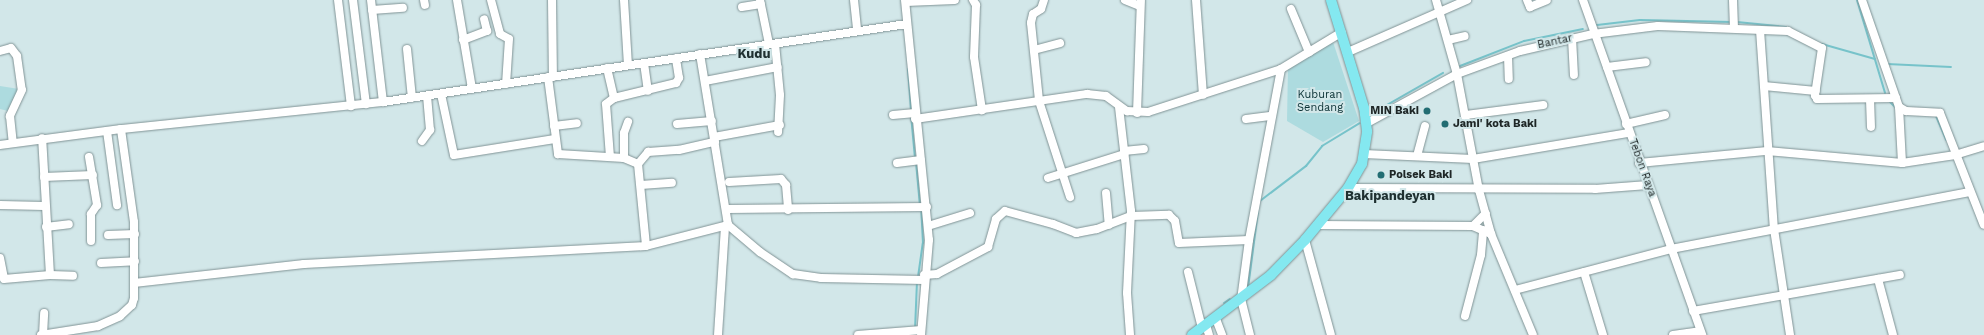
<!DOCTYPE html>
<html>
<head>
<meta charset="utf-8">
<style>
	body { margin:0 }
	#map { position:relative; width:1984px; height:335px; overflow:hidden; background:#d2e7e9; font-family:"Work Sans",sans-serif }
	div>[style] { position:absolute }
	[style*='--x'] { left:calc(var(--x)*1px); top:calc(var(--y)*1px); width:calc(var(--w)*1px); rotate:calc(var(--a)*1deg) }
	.green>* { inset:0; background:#addbdf }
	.stream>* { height:2px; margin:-1px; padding:0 1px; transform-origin:1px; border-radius:1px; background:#77c3ca }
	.roads { filter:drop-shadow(0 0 1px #809395) drop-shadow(0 0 1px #809395) }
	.minor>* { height:8px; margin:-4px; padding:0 4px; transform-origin:4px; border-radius:4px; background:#fff }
	.major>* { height:10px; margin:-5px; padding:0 5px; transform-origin:5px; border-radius:5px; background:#84e8f0 }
	.dots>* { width:11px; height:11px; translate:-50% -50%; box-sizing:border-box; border:2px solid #d2e7e9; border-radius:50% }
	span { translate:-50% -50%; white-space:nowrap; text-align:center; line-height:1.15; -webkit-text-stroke:4px #d2e7e9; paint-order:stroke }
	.street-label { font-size:11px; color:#1e2626 }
	.park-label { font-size:11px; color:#0b3235 }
	.poi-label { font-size:11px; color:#1e2626; font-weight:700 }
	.right { translate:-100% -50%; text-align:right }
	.left { translate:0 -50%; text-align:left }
	.quarter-label { font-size:13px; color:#1f3031; font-weight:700 }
</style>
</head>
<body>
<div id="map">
	<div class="green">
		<div style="clip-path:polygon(1333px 42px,1359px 121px,1323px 142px,1287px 121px,1288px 67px)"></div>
		<div style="clip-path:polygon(0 86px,19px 89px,8px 111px,0 109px)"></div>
	</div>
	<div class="stream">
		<div style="--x:1857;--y:0;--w:97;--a:73.2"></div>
		<div style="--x:1737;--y:22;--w:49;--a:5.8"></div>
		<div style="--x:1597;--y:25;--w:43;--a:-6.6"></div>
		<div style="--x:1640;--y:20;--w:92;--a:1.2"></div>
		<div style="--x:1822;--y:44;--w:55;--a:15.8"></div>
		<div style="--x:1887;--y:64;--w:64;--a:2.7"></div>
		<div style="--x:1460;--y:66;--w:69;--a:-21.3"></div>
		<div style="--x:1524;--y:41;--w:60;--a:-11.5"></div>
		<div style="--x:908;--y:69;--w:41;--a:85.8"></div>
		<div style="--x:1889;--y:101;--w:10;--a:45"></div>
		<div style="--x:1371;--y:114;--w:83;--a:-29.7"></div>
		<div style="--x:911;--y:115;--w:43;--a:84.7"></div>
		<div style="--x:1936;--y:116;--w:26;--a:67"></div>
		<div style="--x:916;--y:162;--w:44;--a:84.8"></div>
		<div style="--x:1260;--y:201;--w:58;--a:-37.3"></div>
		<div style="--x:1306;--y:166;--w:26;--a:-51"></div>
		<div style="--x:1322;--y:146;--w:44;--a:-31.2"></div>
		<div style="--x:918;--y:277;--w:34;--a:-82"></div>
		<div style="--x:923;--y:243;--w:33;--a:-93"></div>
		<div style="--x:1248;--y:288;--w:78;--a:-82.6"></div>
		<div style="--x:1224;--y:303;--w:7;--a:-34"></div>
		<div style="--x:915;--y:329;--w:47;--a:-87.6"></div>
	</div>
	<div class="roads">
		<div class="minor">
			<div style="--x:338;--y:0;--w:107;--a:83"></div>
			<div style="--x:353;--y:0;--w:105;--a:82.9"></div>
			<div style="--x:371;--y:0;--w:103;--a:83.3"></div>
			<div style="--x:424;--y:0;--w:5;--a:79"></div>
			<div style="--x:457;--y:0;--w:90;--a:80.4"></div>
			<div style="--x:491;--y:0;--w:35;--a:75"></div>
			<div style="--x:500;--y:34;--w:10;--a:29"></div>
			<div style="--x:509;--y:39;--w:45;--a:93.8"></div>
			<div style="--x:552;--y:0;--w:77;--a:89.3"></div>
			<div style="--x:624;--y:0;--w:65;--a:86.5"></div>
			<div style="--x:760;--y:0;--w:45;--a:78.4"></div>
			<div style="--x:854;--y:0;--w:31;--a:84"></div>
			<div style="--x:905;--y:0;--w:241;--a:84.3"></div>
			<div style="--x:929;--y:240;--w:95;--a:94.8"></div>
			<div style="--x:973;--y:0;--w:6;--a:59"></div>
			<div style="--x:976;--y:5;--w:52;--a:92.2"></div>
			<div style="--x:974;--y:57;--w:54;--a:81.4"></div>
			<div style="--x:1044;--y:0;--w:9;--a:108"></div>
			<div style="--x:1041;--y:9;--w:9;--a:148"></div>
			<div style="--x:1033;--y:14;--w:9;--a:103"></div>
			<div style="--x:1031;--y:23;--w:78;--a:84.1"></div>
			<div style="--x:1039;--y:101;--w:101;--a:72.1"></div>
			<div style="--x:1125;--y:0;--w:16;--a:22"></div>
			<div style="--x:1196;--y:0;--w:95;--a:85.8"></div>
			<div style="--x:1436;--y:0;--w:77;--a:74.2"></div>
			<div style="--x:1457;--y:74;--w:118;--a:79.3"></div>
			<div style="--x:1479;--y:190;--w:46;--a:74.7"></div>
			<div style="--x:1491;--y:234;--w:109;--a:67.4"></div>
			<div style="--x:1527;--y:0;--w:8;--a:67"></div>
			<div style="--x:1530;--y:7;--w:18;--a:-22"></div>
			<div style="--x:1583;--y:0;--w:356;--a:70.4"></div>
			<div style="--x:1733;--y:0;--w:28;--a:88"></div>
			<div style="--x:1862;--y:0;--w:113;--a:70.9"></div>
			<div style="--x:1899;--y:107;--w:8;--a:30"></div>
			<div style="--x:1906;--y:111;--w:34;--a:3"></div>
			<div style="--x:1940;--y:113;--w:120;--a:68.6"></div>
			<div style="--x:906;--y:2;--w:49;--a:-2.3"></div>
			<div style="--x:742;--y:7;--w:19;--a:-9"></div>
			<div style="--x:1291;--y:9;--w:47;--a:67.3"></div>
			<div style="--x:372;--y:10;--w:31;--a:-4"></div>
			<div style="--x:1760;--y:30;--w:199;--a:86"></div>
			<div style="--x:1774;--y:229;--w:107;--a:81.4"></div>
			<div style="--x:1572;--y:38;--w:37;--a:87"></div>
			<div style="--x:463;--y:40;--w:26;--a:-21"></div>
			<div style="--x:487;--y:31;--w:12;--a:-104"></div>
			<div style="--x:1448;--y:40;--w:17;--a:-13"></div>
			<div style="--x:775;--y:44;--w:51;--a:84.4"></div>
			<div style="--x:780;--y:95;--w:37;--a:93"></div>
			<div style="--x:407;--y:49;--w:49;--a:84.2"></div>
			<div style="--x:1034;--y:50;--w:27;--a:-15"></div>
			<div style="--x:0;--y:51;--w:11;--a:-15"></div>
			<div style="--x:11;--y:48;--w:10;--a:53"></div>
			<div style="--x:17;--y:56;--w:34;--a:82"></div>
			<div style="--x:22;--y:90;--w:29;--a:115"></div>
			<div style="--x:10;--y:116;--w:27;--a:84"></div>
			<div style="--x:1348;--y:52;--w:130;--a:-23.6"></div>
			<div style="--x:700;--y:54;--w:173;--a:80.7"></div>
			<div style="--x:1508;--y:56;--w:23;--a:88"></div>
			<div style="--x:644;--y:63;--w:28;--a:82"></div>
			<div style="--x:1607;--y:67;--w:39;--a:-7"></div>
			<div style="--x:607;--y:68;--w:31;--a:77"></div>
			<div style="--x:614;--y:98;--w:64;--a:-13.6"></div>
			<div style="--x:676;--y:83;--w:6;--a:-59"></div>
			<div style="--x:679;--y:78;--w:20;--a:-99"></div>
			<div style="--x:548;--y:77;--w:78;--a:82.6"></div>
			<div style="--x:558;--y:154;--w:66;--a:3.5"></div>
			<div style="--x:624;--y:158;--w:15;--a:23"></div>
			<div style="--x:638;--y:164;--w:82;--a:84.4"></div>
			<div style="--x:646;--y:246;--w:85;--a:-14.4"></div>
			<div style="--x:728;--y:225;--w:42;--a:40.2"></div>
			<div style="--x:760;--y:252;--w:40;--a:34"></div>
			<div style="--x:793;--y:274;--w:28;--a:8"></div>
			<div style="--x:821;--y:278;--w:103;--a:1.1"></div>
			<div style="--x:705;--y:81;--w:74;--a:-10.9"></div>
			<div style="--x:1764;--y:86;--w:52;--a:5.5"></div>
			<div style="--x:441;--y:94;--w:62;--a:78"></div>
			<div style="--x:454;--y:155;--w:102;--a:-9"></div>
			<div style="--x:1870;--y:99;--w:28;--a:88"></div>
			<div style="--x:1119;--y:107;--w:105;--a:83.4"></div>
			<div style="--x:1131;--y:211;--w:82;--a:92.8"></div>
			<div style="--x:1127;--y:293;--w:42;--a:85.9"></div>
			<div style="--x:1899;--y:107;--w:56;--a:86.9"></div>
			<div style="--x:1137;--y:113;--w:113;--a:-88"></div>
			<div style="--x:893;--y:115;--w:22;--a:-5"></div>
			<div style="--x:1466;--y:115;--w:78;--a:-7.4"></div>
			<div style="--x:915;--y:119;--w:174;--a:-8.3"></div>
			<div style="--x:1087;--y:94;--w:19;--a:6"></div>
			<div style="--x:1106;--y:96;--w:26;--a:36"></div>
			<div style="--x:1127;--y:111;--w:21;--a:3"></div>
			<div style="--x:1148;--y:112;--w:140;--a:-17.9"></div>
			<div style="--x:1281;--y:69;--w:71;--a:-31.2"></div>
			<div style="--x:1246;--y:119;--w:26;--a:-7"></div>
			<div style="--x:1367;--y:123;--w:102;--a:-28.6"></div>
			<div style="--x:1457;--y:74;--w:67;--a:-20.1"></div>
			<div style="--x:1520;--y:51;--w:75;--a:-13.1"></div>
			<div style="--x:1593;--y:34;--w:65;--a:-7"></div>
			<div style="--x:1658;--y:26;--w:130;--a:2.2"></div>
			<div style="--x:1788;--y:31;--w:38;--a:27"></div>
			<div style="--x:1822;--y:48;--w:48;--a:98.5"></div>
			<div style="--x:1815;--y:95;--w:4;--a:63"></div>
			<div style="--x:1817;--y:99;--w:79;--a:-0.7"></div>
			<div style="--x:677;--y:124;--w:35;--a:-5"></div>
			<div style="--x:1626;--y:124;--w:40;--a:-13"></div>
			<div style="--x:554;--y:126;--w:23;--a:-7"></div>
			<div style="--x:107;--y:131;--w:75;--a:82.3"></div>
			<div style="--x:714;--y:137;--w:67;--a:-10.3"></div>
			<div style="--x:422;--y:141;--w:14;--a:-54"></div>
			<div style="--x:430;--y:130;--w:34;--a:-95"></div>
			<div style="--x:0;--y:145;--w:122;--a:-7.5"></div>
			<div style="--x:121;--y:129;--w:263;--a:-5.9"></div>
			<div style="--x:383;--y:102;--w:530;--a:-8.47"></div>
			<div style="--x:1124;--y:151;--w:20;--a:-6"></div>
			<div style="--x:1364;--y:154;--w:109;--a:2.6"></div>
			<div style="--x:1473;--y:159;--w:158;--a:-9.5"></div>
			<div style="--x:1417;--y:156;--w:31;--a:-75"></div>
			<div style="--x:89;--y:157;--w:49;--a:80.5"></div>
			<div style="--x:97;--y:205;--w:11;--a:124"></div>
			<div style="--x:91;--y:214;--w:27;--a:90"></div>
			<div style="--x:610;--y:157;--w:53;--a:-94.3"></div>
			<div style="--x:606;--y:104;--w:10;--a:-37"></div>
			<div style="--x:624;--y:158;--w:25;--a:-90"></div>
			<div style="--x:624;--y:133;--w:12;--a:-70"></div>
			<div style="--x:897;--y:163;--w:24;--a:-7"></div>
			<div style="--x:1639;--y:163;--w:129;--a:-5.4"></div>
			<div style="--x:1767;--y:151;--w:136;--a:5.1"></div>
			<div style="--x:1902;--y:163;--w:54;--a:-8.6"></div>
			<div style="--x:1955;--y:155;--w:30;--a:-17"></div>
			<div style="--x:638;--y:164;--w:16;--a:-50"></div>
			<div style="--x:648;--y:152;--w:31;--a:-4"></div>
			<div style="--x:679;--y:150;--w:37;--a:-13"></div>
			<div style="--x:44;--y:177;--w:49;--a:-2.3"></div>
			<div style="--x:1048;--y:178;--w:80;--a:-17.5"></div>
			<div style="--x:729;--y:182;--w:52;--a:-3.3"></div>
			<div style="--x:781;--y:179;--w:8;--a:50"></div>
			<div style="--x:786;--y:185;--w:25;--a:85"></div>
			<div style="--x:641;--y:185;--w:31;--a:-4"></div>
			<div style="--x:1348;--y:188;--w:247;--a:0.2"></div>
			<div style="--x:1595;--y:189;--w:53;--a:-4.3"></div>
			<div style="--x:1106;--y:193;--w:32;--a:85"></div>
			<div style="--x:0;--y:205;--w:44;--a:1.3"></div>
			<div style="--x:727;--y:209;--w:200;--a:-0.6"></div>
			<div style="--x:1317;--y:225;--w:156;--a:0.4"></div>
			<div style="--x:1473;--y:226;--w:20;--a:24"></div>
			<div style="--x:928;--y:226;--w:44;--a:-17.2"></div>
			<div style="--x:1473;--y:226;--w:18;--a:-45"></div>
			<div style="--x:46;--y:227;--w:23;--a:-7"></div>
			<div style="--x:108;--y:235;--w:27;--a:-2"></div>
			<div style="--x:1305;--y:240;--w:98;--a:74.7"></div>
			<div style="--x:0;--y:258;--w:21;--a:79"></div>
			<div style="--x:4;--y:279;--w:46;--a:-5"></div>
			<div style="--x:50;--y:275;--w:137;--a:-93.3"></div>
			<div style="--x:101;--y:263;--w:34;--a:-3"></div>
			<div style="--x:1188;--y:272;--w:58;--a:76"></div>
			<div style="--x:1584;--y:272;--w:66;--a:73.2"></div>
			<div style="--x:50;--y:275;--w:23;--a:2"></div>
			<div style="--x:924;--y:275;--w:13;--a:-4"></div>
			<div style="--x:937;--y:274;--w:58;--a:-27.9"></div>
			<div style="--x:988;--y:247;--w:29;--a:-74"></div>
			<div style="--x:996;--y:219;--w:12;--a:-42"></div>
			<div style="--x:1005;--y:211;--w:50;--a:15.2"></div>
			<div style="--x:1053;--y:224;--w:25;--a:21"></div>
			<div style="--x:1076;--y:233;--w:21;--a:-11"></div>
			<div style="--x:1097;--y:229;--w:36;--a:-21"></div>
			<div style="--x:1131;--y:216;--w:38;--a:-2"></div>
			<div style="--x:1169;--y:215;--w:8;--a:45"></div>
			<div style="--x:1175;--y:221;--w:22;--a:80"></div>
			<div style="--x:1179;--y:243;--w:70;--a:-2.5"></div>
			<div style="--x:1878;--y:279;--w:58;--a:75"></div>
			<div style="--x:134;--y:283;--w:171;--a:-6.4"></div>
			<div style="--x:304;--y:264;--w:342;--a:-3"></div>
			<div style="--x:1515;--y:290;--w:161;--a:-14.7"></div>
			<div style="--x:1671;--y:249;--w:304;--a:-10.8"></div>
			<div style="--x:1693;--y:311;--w:210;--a:-9.9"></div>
			<div style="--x:1465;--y:316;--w:63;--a:-75.3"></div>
			<div style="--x:1481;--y:255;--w:25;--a:-85"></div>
			<div style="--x:1216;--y:319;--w:17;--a:69"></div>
			<div style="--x:1206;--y:325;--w:10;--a:73"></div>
			<div style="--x:41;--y:335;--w:58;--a:-9"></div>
			<div style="--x:98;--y:326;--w:24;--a:-24"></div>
			<div style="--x:120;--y:316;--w:16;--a:-43"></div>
			<div style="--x:132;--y:305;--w:7;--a:-74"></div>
			<div style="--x:134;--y:298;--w:76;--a:-90"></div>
			<div style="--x:134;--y:222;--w:94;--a:-98"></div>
			<div style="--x:43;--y:335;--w:22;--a:-87"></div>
			<div style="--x:718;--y:335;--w:108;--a:-86.3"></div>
			<div style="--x:858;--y:335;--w:63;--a:-4.5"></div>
			<div style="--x:1250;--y:335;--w:36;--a:-104"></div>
			<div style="--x:1241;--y:300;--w:61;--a:-82.4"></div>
			<div style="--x:1249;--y:240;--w:174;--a:-79.4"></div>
			<div style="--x:1673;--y:335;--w:27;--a:-8"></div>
		</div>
		<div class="major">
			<div style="--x:1192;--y:335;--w:99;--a:-37.2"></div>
			<div style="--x:1271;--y:275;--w:49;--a:-45.8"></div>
			<div style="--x:1305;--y:240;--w:67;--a:-50.4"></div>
			<div style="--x:1348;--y:188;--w:28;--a:-60"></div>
			<div style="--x:1362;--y:164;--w:33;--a:-81"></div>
			<div style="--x:1367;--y:131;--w:23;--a:-97"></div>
			<div style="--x:1364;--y:108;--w:113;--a:-107"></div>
		</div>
	</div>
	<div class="dots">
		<div style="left:1427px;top:111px;background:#226d73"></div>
		<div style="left:1445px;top:124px;background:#226d73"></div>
		<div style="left:1381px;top:175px;background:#226d73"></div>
	</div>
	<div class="street-label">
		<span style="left:1555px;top:42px;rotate:-12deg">Bantar</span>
		<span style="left:1642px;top:168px;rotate:70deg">Tebon Raya</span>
	</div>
	<div class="park-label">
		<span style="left:1320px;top:102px">Kuburan<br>Sendang</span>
	</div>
	<div class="poi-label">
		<span class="right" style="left:1419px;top:111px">MIN Baki</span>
		<span class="left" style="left:1453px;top:124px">Jami' kota Baki</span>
		<span class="left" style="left:1389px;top:175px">Polsek Baki</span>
	</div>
	<div class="quarter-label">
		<span style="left:754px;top:54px">Kudu</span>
		<span style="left:1390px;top:196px">Bakipandeyan</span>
	</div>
</div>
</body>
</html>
